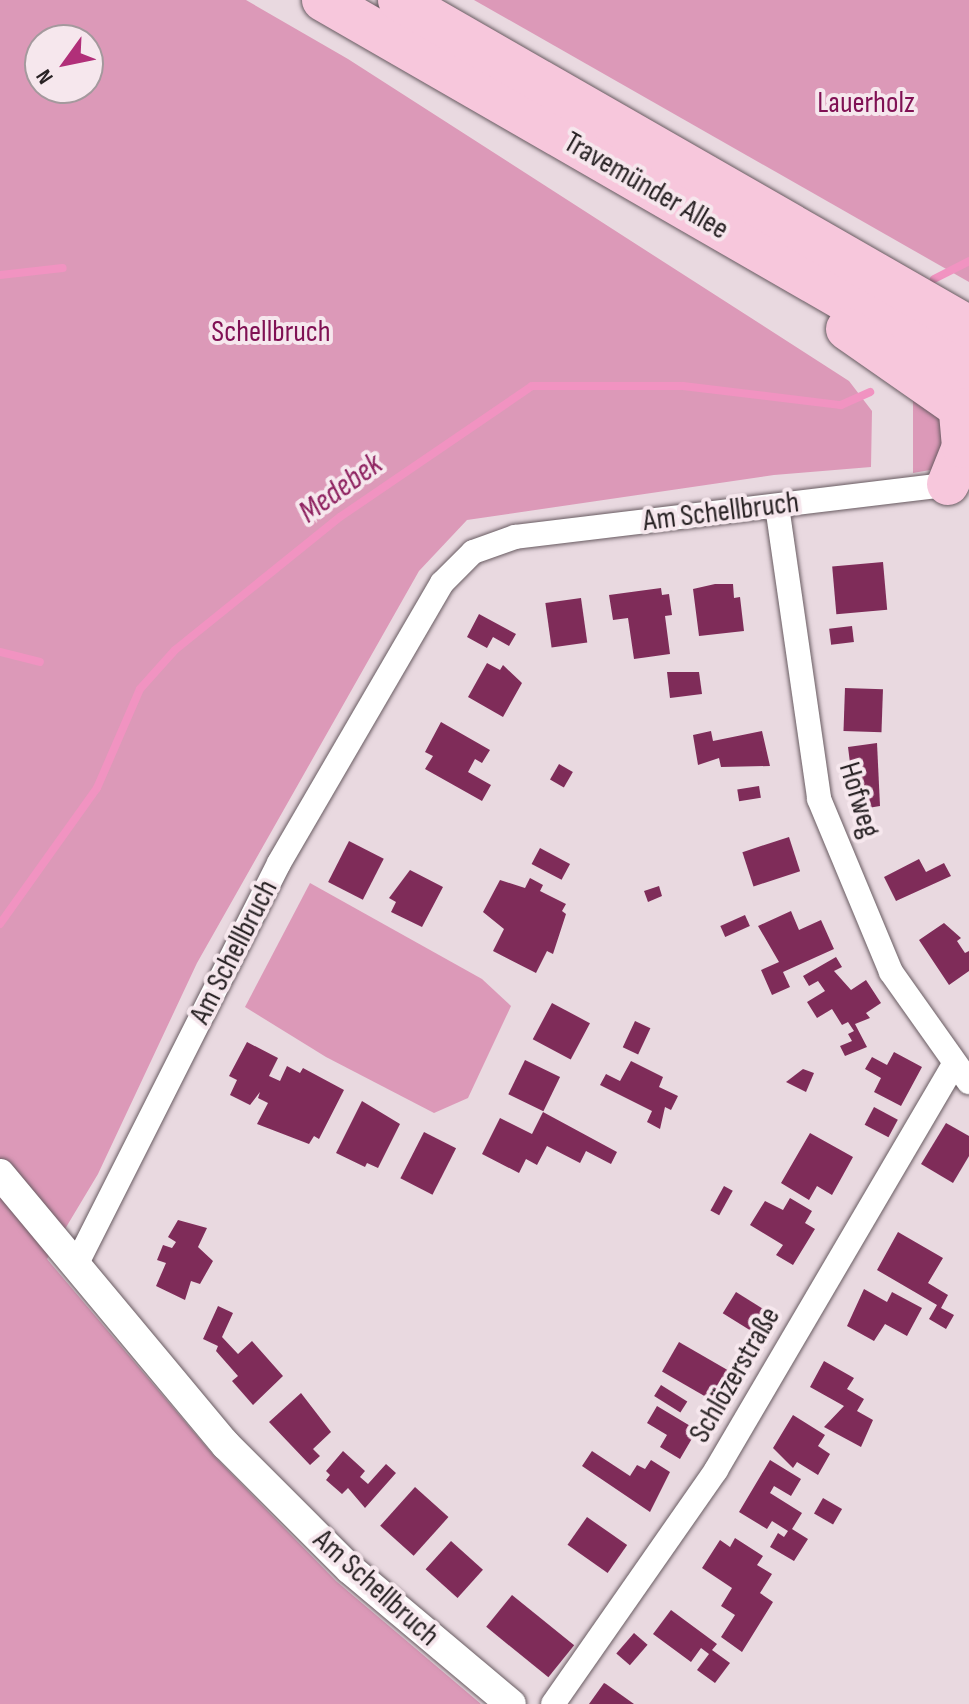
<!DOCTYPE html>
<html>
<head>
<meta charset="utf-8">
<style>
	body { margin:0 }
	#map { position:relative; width:969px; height:1704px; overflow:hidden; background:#e9d9e0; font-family:"Sofia Sans Condensed",sans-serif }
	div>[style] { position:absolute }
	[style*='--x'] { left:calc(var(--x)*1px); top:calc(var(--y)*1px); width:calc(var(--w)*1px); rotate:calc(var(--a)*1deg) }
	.green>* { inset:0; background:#dc99b8 }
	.stream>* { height:8px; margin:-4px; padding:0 4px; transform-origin:4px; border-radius:4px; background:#f193c1 }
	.building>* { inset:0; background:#7f2c59; transform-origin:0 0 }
	.roads { filter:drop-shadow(0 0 2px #685b61) drop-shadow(0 0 2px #685b61) }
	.minor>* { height:24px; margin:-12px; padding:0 12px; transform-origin:12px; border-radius:12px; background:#fff }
	.tertiary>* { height:30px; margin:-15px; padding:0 15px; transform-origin:15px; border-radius:15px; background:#fff }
	.trunk>* { height:42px; margin:-21px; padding:0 21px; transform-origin:21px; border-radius:21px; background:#f7c7dc }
	span { translate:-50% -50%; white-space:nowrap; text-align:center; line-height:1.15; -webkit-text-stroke:8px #f6e7ed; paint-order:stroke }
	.park-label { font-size:30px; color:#801154 }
	.street-label { font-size:30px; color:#292325 }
	.water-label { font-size:32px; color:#8e2260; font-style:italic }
	.north { position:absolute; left:24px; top:24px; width:80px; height:80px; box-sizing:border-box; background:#f6e7ed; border:2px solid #a4999d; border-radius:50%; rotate:237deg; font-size:22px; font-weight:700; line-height:32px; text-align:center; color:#292325 }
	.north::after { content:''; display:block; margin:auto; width:28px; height:36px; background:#b12f79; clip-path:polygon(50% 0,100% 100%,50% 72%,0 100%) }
</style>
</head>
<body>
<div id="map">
	<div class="green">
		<div style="clip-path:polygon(evenodd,0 0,246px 0,348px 59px,849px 381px,872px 411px,871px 467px,774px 475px,467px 520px,419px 571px,197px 963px,98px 1174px,47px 1259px,214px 1456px,336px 1581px,481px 1704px,0 1704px,0 0,40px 40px,88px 40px,88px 88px,40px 88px,40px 40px)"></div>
		<div style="clip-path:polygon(474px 0,969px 0,969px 282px)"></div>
		<div style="clip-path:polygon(913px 392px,948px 414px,952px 432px,936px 469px,913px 473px)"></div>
		<div style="clip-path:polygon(310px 883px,482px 979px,511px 1006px,468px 1098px,434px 1113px,326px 1057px,245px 1007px)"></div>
	</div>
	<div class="stream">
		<div style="--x:0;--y:275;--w:63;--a:-6.3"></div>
		<div style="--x:934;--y:279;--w:39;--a:-27"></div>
		<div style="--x:0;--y:652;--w:41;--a:14"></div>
		<div style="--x:0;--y:924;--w:167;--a:-54.5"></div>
		<div style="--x:97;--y:788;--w:108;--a:-66.5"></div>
		<div style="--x:140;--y:689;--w:52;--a:-48.1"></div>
		<div style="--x:175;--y:650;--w:212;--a:-38.9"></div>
		<div style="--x:340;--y:517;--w:232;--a:-34.3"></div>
		<div style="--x:532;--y:386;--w:151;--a:0"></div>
		<div style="--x:683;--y:386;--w:159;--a:6.9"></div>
		<div style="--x:841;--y:405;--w:32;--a:-24"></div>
	</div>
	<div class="building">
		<div style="left:883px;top:562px;width:48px;height:51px;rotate:85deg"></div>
		<div style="clip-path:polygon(715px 584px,733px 584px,734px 598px,740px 597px,744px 631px,699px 636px,693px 589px)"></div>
		<div style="clip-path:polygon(661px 588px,662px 595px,669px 594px,672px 615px,665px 616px,670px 654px,634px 659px,628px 618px,613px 620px,609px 595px)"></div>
		<div style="left:581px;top:598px;width:45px;height:36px;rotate:82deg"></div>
		<div style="clip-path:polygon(479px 614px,516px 634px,509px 646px,493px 637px,487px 648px,467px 637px)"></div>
		<div style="left:852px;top:626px;width:16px;height:23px;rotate:83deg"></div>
		<div style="clip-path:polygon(487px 663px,500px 670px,503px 665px,522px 683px,503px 717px,468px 697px)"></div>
		<div style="clip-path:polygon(667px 672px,699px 672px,702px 694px,670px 698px)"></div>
		<div style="left:845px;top:688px;width:38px;height:43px;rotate:2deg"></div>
		<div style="clip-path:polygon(441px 722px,490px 750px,482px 763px,475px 759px,468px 772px,491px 785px,482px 801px,425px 769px,433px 756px,425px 752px)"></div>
		<div style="clip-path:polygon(711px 731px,713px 741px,762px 731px,770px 766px,721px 767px,719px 758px,698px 765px,693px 735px)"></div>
		<div style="clip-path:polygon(877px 743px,880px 806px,856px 810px,848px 747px)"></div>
		<div style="left:559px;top:764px;width:16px;height:18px;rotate:30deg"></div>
		<div style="left:759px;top:786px;width:12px;height:22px;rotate:81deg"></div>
		<div style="left:789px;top:837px;width:36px;height:49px;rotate:72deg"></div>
		<div style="left:349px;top:841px;width:39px;height:46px;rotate:27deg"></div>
		<div style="left:540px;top:848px;width:34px;height:18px;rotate:28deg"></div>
		<div style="clip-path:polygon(919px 859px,926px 872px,944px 863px,951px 876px,896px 901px,884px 877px)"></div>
		<div style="clip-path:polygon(410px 870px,443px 887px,422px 927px,391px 912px,396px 902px,389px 898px)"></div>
		<div style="clip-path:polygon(530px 878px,543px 885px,540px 891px,566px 904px,562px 911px,566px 914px,553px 954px,547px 951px,536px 973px,493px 951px,504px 929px,483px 912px,500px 880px,525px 888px)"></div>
		<div style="clip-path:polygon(659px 886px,662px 896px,648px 902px,644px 891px)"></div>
		<div style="clip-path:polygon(791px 911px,799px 930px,821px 920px,834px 949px,783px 972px,790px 987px,772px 995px,761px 970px,779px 962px,758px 926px)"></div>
		<div style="left:745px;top:915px;width:12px;height:27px;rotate:66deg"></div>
		<div style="clip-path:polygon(944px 923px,961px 938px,957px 941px,965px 953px,969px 951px,969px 971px,949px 985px,919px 940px)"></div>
		<div style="clip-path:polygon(836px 957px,842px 967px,834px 971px,851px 990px,866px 980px,881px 1003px,866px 1013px,870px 1018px,855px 1024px,867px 1047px,845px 1056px,840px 1046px,852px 1041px,848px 1034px,854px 1031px,848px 1022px,842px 1025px,832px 1009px,817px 1018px,807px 1002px,825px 991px,818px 981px,809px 986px,803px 976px)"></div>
		<div style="left:552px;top:1003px;width:43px;height:41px;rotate:28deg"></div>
		<div style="left:635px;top:1021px;width:17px;height:29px;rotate:25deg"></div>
		<div style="clip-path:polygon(247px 1042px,278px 1058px,269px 1076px,280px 1081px,287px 1066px,300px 1073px,303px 1068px,344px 1090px,319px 1139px,314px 1136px,309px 1144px,257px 1124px,268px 1103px,258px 1098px,260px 1092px,250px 1105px,230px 1095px,237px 1080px,229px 1076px)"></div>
		<div style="clip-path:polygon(894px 1052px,922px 1067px,901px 1106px,874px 1092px,881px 1078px,865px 1069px,872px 1057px,887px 1065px)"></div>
		<div style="left:525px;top:1060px;width:39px;height:38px;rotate:26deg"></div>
		<div style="clip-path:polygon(631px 1061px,663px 1077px,659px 1087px,678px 1096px,671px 1110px,665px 1107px,660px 1129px,647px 1122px,652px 1111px,600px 1085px,606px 1074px,620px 1081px)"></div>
		<div style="clip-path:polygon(803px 1069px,814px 1073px,806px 1092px,786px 1082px)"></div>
		<div style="clip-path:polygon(362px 1101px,400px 1124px,378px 1168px,367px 1163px,365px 1167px,336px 1153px)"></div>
		<div style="left:874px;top:1107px;width:27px;height:20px;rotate:28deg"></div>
		<div style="clip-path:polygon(543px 1112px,617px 1152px,611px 1164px,586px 1151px,580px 1163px,547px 1146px,537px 1165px,526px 1159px,519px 1173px,482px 1154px,500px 1118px,532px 1134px)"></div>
		<div style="clip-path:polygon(946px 1123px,969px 1136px,969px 1156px,953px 1183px,921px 1164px)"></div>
		<div style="left:424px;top:1132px;width:36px;height:52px;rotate:27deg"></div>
		<div style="clip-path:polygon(810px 1133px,853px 1157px,832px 1195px,817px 1186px,809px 1200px,781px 1183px)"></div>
		<div style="left:724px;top:1186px;width:10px;height:28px;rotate:29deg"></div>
		<div style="clip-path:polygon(790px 1198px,812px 1211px,805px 1223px,815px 1229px,793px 1265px,776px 1255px,783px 1245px,750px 1225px,765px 1201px,783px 1210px)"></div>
		<div style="clip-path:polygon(178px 1220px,207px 1228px,198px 1247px,213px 1261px,200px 1284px,191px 1281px,185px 1300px,156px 1286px,166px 1263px,157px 1260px,163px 1245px,172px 1248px,176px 1242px,168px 1237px)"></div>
		<div style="clip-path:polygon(898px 1232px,943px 1258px,928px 1283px,948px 1295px,941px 1308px,954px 1315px,946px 1329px,929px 1319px,937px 1305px,877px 1270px)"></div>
		<div style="clip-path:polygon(864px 1289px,887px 1302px,892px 1292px,922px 1308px,907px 1336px,885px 1324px,874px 1341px,847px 1326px)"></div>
		<div style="left:736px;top:1292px;width:36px;height:25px;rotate:32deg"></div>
		<div style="clip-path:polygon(218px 1306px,233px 1313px,222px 1337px,238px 1354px,252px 1341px,283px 1376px,253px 1405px,232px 1381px,238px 1376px,216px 1351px,218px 1346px,203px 1339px)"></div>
		<div style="left:679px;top:1342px;width:59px;height:34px;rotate:30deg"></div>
		<div style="clip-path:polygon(824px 1361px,854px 1378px,847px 1389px,864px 1399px,857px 1411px,873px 1420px,861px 1447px,824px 1427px,844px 1406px,810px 1387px)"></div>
		<div style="left:661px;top:1385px;width:31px;height:13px;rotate:32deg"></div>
		<div style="clip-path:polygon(301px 1393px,331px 1432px,313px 1449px,320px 1456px,310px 1465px,269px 1422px)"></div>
		<div style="clip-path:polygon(657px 1406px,697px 1430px,680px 1459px,660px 1447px,667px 1435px,647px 1423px)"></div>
		<div style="clip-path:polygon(793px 1415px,825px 1435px,818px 1446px,830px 1454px,818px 1475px,797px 1462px,793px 1468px,773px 1448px)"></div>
		<div style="clip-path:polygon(343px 1451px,365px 1471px,360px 1477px,368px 1484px,386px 1464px,396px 1473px,365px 1508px,348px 1488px,342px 1494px,326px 1480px,330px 1475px,326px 1471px)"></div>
		<div style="clip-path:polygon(592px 1451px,630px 1476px,637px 1465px,645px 1469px,651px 1460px,670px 1472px,650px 1512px,582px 1466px)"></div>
		<div style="clip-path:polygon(770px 1460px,801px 1479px,791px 1496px,774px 1486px,770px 1493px,802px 1513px,792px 1529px,808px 1539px,794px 1561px,770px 1547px,778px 1533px,784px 1537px,788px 1531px,772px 1521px,767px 1529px,739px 1512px)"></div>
		<div style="left:415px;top:1487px;width:45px;height:52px;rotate:42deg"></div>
		<div style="left:823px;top:1498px;width:22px;height:18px;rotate:30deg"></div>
		<div style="left:587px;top:1517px;width:49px;height:34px;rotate:35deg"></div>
		<div style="clip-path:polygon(735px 1538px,763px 1556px,757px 1565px,772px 1574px,760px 1593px,773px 1602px,742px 1652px,721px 1637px,735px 1615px,721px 1606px,732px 1588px,702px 1568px,720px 1540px,730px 1547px)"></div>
		<div style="left:451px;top:1541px;width:43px;height:38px;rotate:42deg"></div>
		<div style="left:512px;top:1595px;width:80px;height:41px;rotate:39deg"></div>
		<div style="clip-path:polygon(671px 1610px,717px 1644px,712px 1650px,730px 1663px,715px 1683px,697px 1670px,709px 1654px,701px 1648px,691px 1662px,653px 1634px)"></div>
		<div style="left:634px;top:1633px;width:18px;height:27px;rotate:41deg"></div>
		<div style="clip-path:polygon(604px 1683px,606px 1684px,634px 1704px,589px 1704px)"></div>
	</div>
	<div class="roads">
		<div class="minor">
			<div style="--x:777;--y:506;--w:296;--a:81.8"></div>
			<div style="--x:819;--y:799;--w:187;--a:67.4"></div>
			<div style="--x:891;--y:972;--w:135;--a:54.7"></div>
			<div style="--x:76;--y:1265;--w:450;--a:-63.2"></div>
			<div style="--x:279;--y:863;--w:324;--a:-59.8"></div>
			<div style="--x:442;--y:583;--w:44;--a:-45"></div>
			<div style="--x:473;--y:552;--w:45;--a:-19.7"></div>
			<div style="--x:515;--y:537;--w:446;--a:-6.9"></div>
			<div style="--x:553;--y:1704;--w:285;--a:-55.1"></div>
			<div style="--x:716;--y:1470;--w:468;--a:-59.6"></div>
		</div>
		<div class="tertiary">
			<div style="--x:0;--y:1174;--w:353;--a:50.2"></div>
			<div style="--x:226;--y:1445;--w:175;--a:45"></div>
			<div style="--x:350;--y:1569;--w:210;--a:40"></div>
		</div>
		<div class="trunk">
			<div style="--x:323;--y:0;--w:745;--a:29.94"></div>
			<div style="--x:399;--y:0;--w:657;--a:29.84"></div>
			<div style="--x:847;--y:329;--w:149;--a:34.9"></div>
			<div style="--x:948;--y:484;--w:40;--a:-68"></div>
			<div style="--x:963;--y:447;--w:38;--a:-95"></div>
		</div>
	</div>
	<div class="park-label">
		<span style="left:866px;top:103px">Lauerholz</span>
		<span style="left:271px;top:332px">Schellbruch</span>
	</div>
	<div class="street-label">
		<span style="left:646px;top:186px;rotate:30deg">Travemünder Allee</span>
		<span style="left:721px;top:512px;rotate:-7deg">Am Schellbruch</span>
		<span style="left:859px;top:800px;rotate:73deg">Hofweg</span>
		<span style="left:234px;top:952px;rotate:-63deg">Am Schellbruch</span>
		<span style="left:735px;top:1375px;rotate:-60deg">Schlözerstraße</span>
		<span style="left:376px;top:1588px;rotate:42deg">Am Schellbruch</span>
	</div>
	<div class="water-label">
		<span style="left:341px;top:489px;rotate:-36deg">Medebek</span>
	</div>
	<div class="north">N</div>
</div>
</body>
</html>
